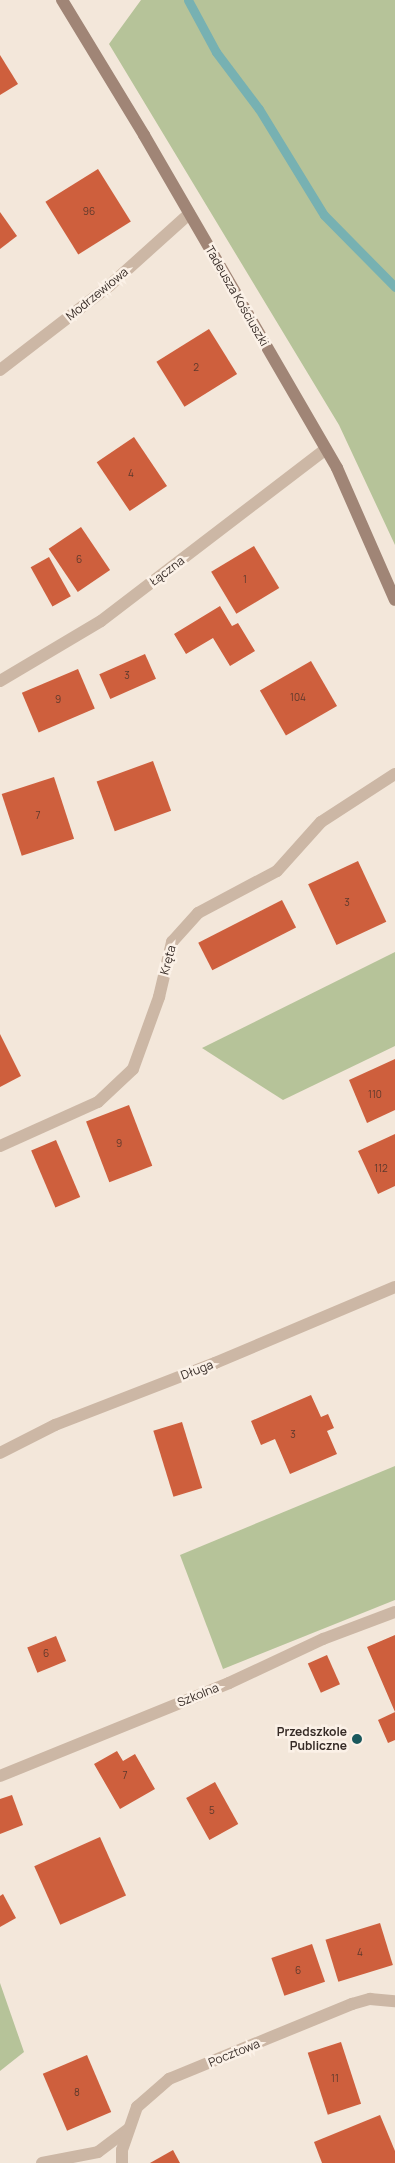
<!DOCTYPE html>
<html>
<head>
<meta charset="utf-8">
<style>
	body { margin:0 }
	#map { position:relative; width:395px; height:2163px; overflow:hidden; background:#f3e7da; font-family:Manrope,sans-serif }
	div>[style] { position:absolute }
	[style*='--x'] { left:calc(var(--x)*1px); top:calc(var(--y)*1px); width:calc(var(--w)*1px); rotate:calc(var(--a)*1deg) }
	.green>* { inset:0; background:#b6c399 }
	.stream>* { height:9px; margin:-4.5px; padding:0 4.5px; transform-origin:4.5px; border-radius:4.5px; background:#77b1b2 }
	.building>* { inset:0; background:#ce5f3d; transform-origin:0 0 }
	.street>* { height:12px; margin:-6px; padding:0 6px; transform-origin:6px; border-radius:6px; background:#ccb7a5 }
	.secondary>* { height:12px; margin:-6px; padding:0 6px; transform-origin:6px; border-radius:6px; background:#a08576 }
	.dots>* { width:14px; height:14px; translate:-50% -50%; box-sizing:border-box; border:2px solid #fbf1e7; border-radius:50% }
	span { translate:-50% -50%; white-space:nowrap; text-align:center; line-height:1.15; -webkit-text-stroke:5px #fbf1e7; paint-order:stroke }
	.number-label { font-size:10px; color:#5d392c }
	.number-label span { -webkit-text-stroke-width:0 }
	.street-label { font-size:12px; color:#372c27 }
	.poi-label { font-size:12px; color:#372c27; font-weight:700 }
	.right { translate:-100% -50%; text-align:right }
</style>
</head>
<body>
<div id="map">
	<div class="green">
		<div style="clip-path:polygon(141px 0,395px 0,395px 545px,339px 425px,109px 44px)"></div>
		<div style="clip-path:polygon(395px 952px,395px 1046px,283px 1100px,202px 1048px)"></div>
		<div style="clip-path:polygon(395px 1466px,395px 1600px,223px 1669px,180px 1555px)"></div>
		<div style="clip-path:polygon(0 1983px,24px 2052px,0 2071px)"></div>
	</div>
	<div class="stream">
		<div style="--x:188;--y:0;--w:59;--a:61.7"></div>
		<div style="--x:216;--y:52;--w:71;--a:53"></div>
		<div style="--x:259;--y:109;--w:124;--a:58.5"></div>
		<div style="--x:324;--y:215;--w:101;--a:45.4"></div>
	</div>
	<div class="building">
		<div style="clip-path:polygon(0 55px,18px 84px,0 95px)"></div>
		<div style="left:98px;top:169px;width:62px;height:62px;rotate:58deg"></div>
		<div style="clip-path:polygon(0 212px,17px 236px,0 249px)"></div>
		<div style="left:209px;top:329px;width:53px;height:62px;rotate:58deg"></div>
		<div style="left:134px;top:437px;width:59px;height:45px;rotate:56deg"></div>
		<div style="left:81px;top:527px;width:52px;height:39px;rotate:56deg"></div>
		<div style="left:254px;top:546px;width:49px;height:50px;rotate:59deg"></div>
		<div style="left:49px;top:557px;width:45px;height:21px;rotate:61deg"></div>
		<div style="clip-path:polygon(220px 606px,232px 626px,238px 623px,255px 651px,230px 666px,213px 638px,186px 654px,174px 634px)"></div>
		<div style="left:145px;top:654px;width:27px;height:50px;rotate:66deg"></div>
		<div style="left:311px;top:661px;width:52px;height:59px;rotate:60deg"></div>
		<div style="left:78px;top:669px;width:43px;height:61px;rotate:67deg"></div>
		<div style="left:153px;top:761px;width:53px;height:60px;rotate:70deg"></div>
		<div style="left:54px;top:777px;width:65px;height:55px;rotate:72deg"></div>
		<div style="left:358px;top:861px;width:67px;height:55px;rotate:65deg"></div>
		<div style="left:282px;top:900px;width:31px;height:94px;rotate:63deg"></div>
		<div style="clip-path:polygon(0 1034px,21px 1076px,0 1087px)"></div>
		<div style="clip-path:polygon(395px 1059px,395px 1110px,367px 1123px,349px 1080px)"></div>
		<div style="left:129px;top:1105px;width:65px;height:46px;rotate:69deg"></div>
		<div style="clip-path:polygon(395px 1134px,395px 1186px,378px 1194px,358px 1151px)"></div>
		<div style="left:56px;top:1140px;width:62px;height:27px;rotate:67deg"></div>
		<div style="clip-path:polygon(311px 1395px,321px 1417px,328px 1414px,334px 1428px,327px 1431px,337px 1454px,290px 1474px,275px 1439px,261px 1445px,251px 1421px)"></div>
		<div style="left:182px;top:1422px;width:69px;height:30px;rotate:73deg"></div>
		<div style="clip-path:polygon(395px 1635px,395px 1740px,388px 1743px,378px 1720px,395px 1712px,367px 1647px)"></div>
		<div style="left:56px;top:1636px;width:27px;height:31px;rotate:68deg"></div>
		<div style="left:327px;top:1655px;width:32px;height:21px;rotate:66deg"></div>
		<div style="clip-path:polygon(117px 1751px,123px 1761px,135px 1754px,155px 1789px,120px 1809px,94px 1764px)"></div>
		<div style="left:215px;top:1782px;width:48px;height:33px;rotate:61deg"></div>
		<div style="clip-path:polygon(12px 1795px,23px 1825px,0 1834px,0 1799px)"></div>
		<div style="left:100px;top:1837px;width:64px;height:72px;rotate:66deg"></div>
		<div style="clip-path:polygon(3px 1894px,16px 1918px,0 1927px,0 1896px)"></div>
		<div style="left:380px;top:1923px;width:44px;height:57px;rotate:73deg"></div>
		<div style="left:312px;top:1944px;width:40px;height:43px;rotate:71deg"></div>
		<div style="left:341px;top:2042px;width:65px;height:35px;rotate:72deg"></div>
		<div style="left:87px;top:2055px;width:62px;height:48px;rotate:67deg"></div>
		<div style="clip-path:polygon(380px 2115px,395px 2151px,395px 2163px,322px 2163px,314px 2142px)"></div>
		<div style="clip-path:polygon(173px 2150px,180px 2163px,150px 2163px)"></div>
	</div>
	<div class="street">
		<div style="--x:0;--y:370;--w:138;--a:-37.6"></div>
		<div style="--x:109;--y:286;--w:108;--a:-42"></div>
		<div style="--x:0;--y:681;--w:117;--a:-30.7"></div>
		<div style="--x:101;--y:621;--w:283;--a:-37.4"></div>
		<div style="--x:0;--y:1146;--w:107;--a:-24.2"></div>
		<div style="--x:98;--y:1102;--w:48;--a:-43.3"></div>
		<div style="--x:133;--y:1069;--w:77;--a:-70.1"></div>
		<div style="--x:159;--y:997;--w:57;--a:-76.7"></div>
		<div style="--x:172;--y:942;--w:39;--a:-48"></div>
		<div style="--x:198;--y:913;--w:89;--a:-28"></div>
		<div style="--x:277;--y:871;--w:66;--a:-48.1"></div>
		<div style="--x:321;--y:822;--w:88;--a:-33"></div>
		<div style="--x:0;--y:1453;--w:62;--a:-27"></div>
		<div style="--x:55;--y:1425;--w:172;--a:-21.2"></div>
		<div style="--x:215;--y:1363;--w:195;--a:-22.9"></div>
		<div style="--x:0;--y:1776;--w:247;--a:-22.1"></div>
		<div style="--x:229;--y:1683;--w:104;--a:-25.1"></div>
		<div style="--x:323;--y:1639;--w:77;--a:-20.6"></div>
		<div style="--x:42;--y:2163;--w:57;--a:-11.1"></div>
		<div style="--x:98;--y:2152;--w:39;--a:-37"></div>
		<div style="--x:122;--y:2163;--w:13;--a:-90"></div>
		<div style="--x:122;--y:2150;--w:46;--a:-70.8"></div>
		<div style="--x:137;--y:2107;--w:43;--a:-41.2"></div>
		<div style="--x:169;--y:2079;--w:198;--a:-22.3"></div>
		<div style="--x:352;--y:2004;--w:19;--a:-16"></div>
		<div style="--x:370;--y:1999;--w:25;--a:5"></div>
	</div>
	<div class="secondary">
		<div style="--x:62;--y:0;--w:158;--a:58.7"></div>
		<div style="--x:144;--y:135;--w:385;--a:59.9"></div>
		<div style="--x:337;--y:468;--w:144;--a:66.3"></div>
	</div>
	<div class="dots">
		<div style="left:357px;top:1739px;background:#19585c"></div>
	</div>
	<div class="number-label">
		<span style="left:89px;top:212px">96</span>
		<span style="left:196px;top:368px">2</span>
		<span style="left:131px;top:474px">4</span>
		<span style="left:79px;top:560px">6</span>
		<span style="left:245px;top:580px">1</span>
		<span style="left:127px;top:676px">3</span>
		<span style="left:298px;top:698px">104</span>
		<span style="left:58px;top:700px">9</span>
		<span style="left:38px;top:816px">7</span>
		<span style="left:347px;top:903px">3</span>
		<span style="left:375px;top:1095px">110</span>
		<span style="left:119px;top:1144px">9</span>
		<span style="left:381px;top:1169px">112</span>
		<span style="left:293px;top:1435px">3</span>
		<span style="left:46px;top:1654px">6</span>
		<span style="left:125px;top:1776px">7</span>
		<span style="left:212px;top:1811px">5</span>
		<span style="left:360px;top:1953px">4</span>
		<span style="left:298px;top:1971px">6</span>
		<span style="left:335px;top:2079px">11</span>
		<span style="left:77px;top:2093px">8</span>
	</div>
	<div class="street-label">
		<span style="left:97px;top:294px;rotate:-39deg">Modrzewiowa</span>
		<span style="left:237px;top:296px;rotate:60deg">Tadeusza Kościuszki</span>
		<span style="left:167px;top:571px;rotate:-37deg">Łączna</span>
		<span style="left:168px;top:960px;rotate:-75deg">Kręta</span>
		<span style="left:197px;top:1370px;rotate:-21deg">Długa</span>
		<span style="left:198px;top:1695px;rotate:-22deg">Szkolna</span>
		<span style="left:234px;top:2053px;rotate:-22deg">Pocztowa</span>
	</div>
	<div class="poi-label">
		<span class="right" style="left:347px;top:1739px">Przedszkole<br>Publiczne</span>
	</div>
</div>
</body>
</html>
